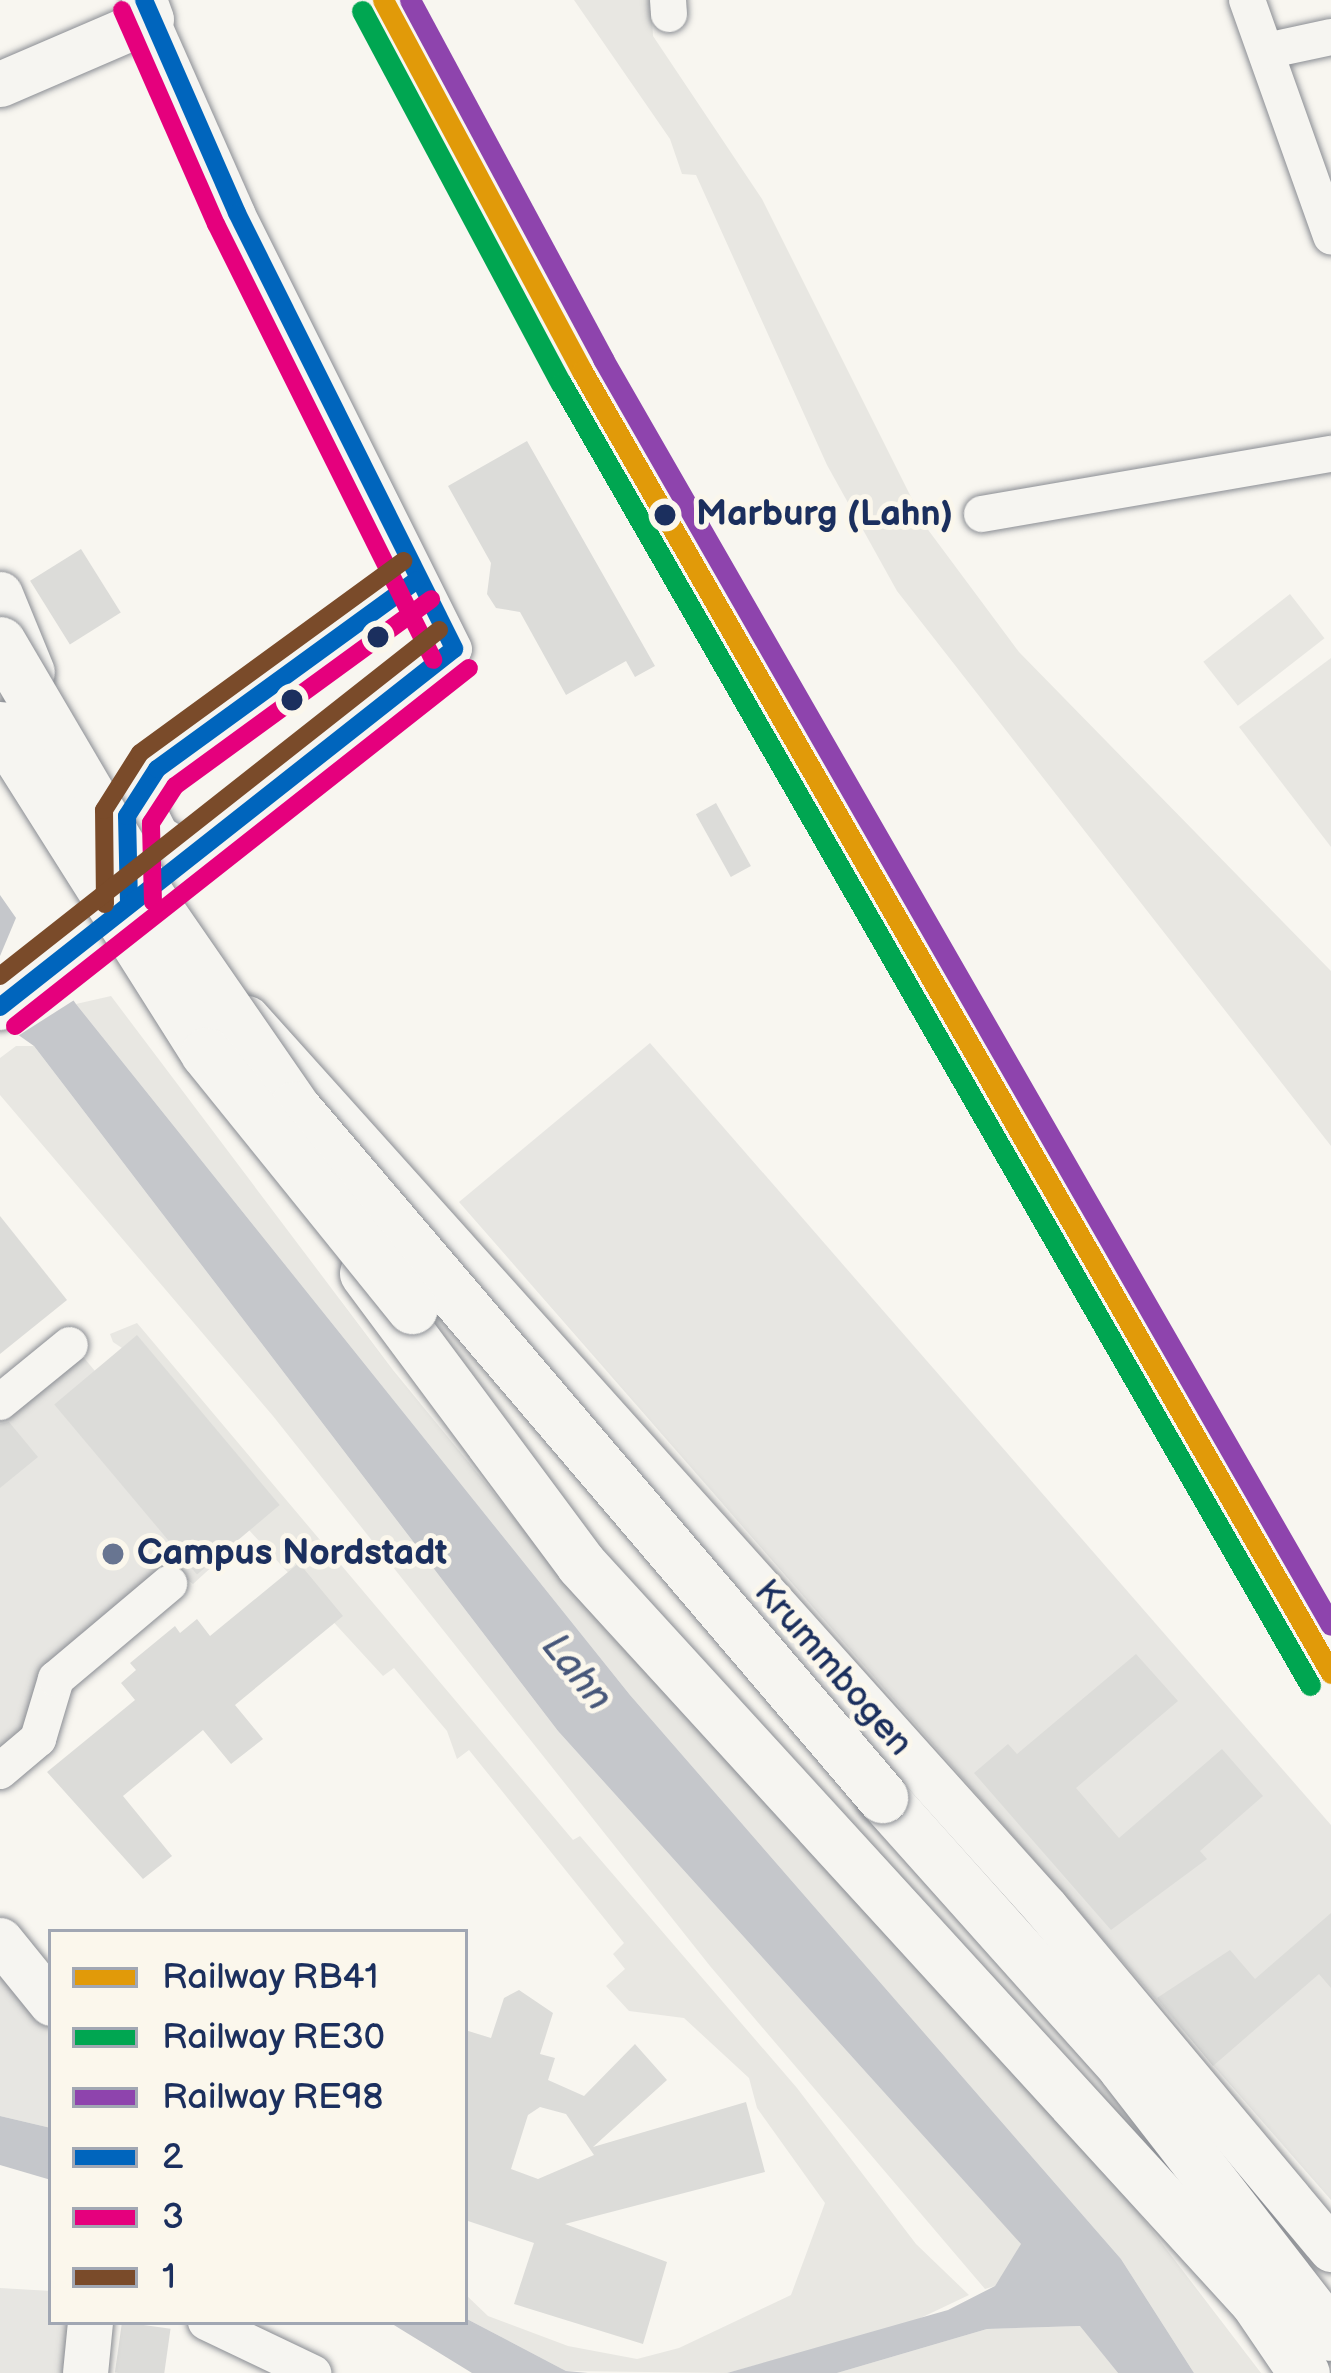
<!DOCTYPE html>
<html>
<head>
<meta charset="utf-8">
<style>
	body { margin:0 }
	#map { position:relative; width:1331px; height:2373px; overflow:hidden; background:#f8f6f0; font-family:"Balsamiq Sans",sans-serif }
	div>[style] { position:absolute }
	[style*='--x'] { left:calc(var(--x)*1px); top:calc(var(--y)*1px); width:calc(var(--w)*1px); rotate:calc(var(--a)*1deg) }
	.built>* { inset:0; background:#e7e6e2 }
	.green>* { inset:0; background:#e8e7e2; transform-origin:0 0 }
	.water>* { inset:0; background:#c5c7cb }
	.pier>* { inset:0; background:#f8f6f0 }
	.building>* { inset:0; background:#dcdcd9; transform-origin:0 0 }
	.roads { filter:drop-shadow(0 0 3px #8b8e94) drop-shadow(0 0 3px #8b8e94) }
	.minor>* { height:36px; margin:-18px; padding:0 18px; transform-origin:18px; border-radius:18px; background:#f6f5f1 }
	.major>* { height:45px; margin:-22.5px; padding:0 22.5px; transform-origin:22.5px; border-radius:22.5px; background:#f6f5f1 }
	.highway>* { height:51px; margin:-25.5px; padding:0 25.5px; transform-origin:25.5px; border-radius:25.5px; background:#f6f5f1 }
	.bridges { filter:drop-shadow(0 0 3px #8b8e94) drop-shadow(0 0 3px #8b8e94) }
	.highway-bridge>* { height:51px; margin:-25.5px; padding:0 25.5px; transform-origin:25.5px; border-radius:25.5px; background:#f6f5f1 }
	.bus-1>* { height:18px; margin:-9px; padding:0 9px; transform-origin:9px; border-radius:9px; background:#0065bd }
	.bus-2>* { height:18px; margin:-9px; padding:0 9px; transform-origin:9px; border-radius:9px; background:#e5007d }
	.bus-3>* { height:18px; margin:-9px; padding:0 9px; transform-origin:9px; border-radius:9px; background:#7a4b2a }
	.rail-1>* { height:21px; margin:-10.5px; padding:0 10.5px; transform-origin:10.5px; border-radius:10.5px; background:#e19a09 }
	.rail-2>* { height:21px; margin:-10.5px; padding:0 10.5px; transform-origin:10.5px; border-radius:10.5px; background:#00a651 }
	.rail-3>* { height:21px; margin:-10.5px; padding:0 10.5px; transform-origin:10.5px; border-radius:10.5px; background:#8e44ad }
	.dots>* { width:33px; height:33px; translate:-50% -50%; box-sizing:border-box; border:6px solid #fbf7ec; border-radius:50% }
	span { translate:-50% -50%; white-space:nowrap; text-align:center; line-height:1.15; -webkit-text-stroke:10px #fbf7ec; paint-order:stroke }
	.stop-label { font-size:36px; color:#1b2f5e; font-weight:700 }
	.left { translate:0 -50%; text-align:left }
	.poi-label { font-size:36px; color:#1b2f5e; font-weight:700 }
	.street-label { font-size:36px; color:#1b2f5e }
	.water-label { font-size:39px; color:#47577a; font-style:italic }
	.legend { position:absolute; left:48px; top:1929px; width:420px; height:396px; box-sizing:border-box; background:#fbf7ec; border:3px solid #a1a7b3; margin:0; padding:15px 21px; list-style:none; font-size:36px; color:#1b2f5e }
	.legend li { display:flex; align-items:center; gap:24px; height:60px }
	.legend b { width:60px; border:3px solid #a1a7b3 }
</style>
</head>
<body>
<div id="map">
	<div class="built">
		<div style="clip-path:polygon(650px 1043px,1331px 1825px,1331px 2200px,459px 1202px)"></div>
		<div style="clip-path:polygon(75px 1347px,238px 1543px,193px 1584px,167px 1565px,45px 1670px,30px 1735px,0 1761px,0 1408px)"></div>
		<div style="clip-path:polygon(0 1960px,51px 2027px,51px 2128px,0 2116px)"></div>
		<div style="clip-path:polygon(0 2288px,51px 2291px,51px 2322px,71px 2322px,67px 2373px,0 2373px)"></div>
	</div>
	<div class="green">
		<div style="clip-path:polygon(574px 0,651px 0,653px 36px,762px 199px,926px 527px,1019px 652px,1331px 971px,1331px 1146px,897px 591px,827px 465px,696px 175px,682px 174px,670px 139px)"></div>
		<div style="left:1290px;top:594px;width:56px;height:110px;rotate:52deg"></div>
		<div style="clip-path:polygon(1331px 658px,1331px 847px,1239px 727px)"></div>
		<div style="clip-path:polygon(111px 996px,393px 1370px,608px 1633px,1047px 2093px,1261px 2373px,1194px 2373px,1121px 2259px,630px 1695px,76px 1004px)"></div>
		<div style="clip-path:polygon(16px 1046px,34px 1046px,558px 1731px,1022px 2245px,995px 2286px,985px 2289px,710px 1966px,273px 1416px,0 1095px,0 1058px)"></div>
		<div style="clip-path:polygon(137px 1323px,573px 1840px,580px 1836px,797px 2088px,916px 2244px,969px 2295px,908px 2324px,727px 2373px,566px 2371px,465px 2318px,465px 2294px,488px 2316px,568px 2346px,637px 2359px,679px 2348px,791px 2295px,825px 2203px,757px 2108px,749px 2078px,684px 2018px,629px 2011px,606px 1986px,625px 1969px,613px 1954px,624px 1943px,469px 1750px,457px 1759px,447px 1731px,394px 1668px,383px 1676px,248px 1529px,278px 1504px,137px 1336px,122px 1348px,113px 1342px,110px 1334px)"></div>
		<div style="clip-path:polygon(1081px 2326px,1118px 2373px,837px 2373px,987px 2329px)"></div>
	</div>
	<div class="water">
		<div style="clip-path:polygon(0 895px,76px 1004px,630px 1695px,1121px 2259px,1194px 2373px,1118px 2373px,1080px 2326px,987px 2329px,837px 2373px,727px 2373px,948px 2310px,995px 2286px,1021px 2244px,558px 1731px,34px 1046px,0 1022px)"></div>
		<div style="clip-path:polygon(0 2116px,51px 2128px,51px 2180px,0 2165px)"></div>
		<div style="clip-path:polygon(465px 2318px,566px 2371px,588px 2373px,472px 2373px,389px 2322px)"></div>
	</div>
	<div class="pier">
		<div style="clip-path:polygon(21px 906px,79px 997px,13px 1039px,0 1030px,0 956px)"></div>
	</div>
	<div class="building">
		<div style="clip-path:polygon(527px 441px,655px 666px,635px 677px,626px 661px,566px 695px,520px 612px,496px 608px,487px 594px,491px 563px,448px 486px)"></div>
		<div style="left:81px;top:549px;width:75px;height:60px;rotate:58deg"></div>
		<div style="left:716px;top:803px;width:72px;height:23px;rotate:61deg"></div>
		<div style="clip-path:polygon(0 1216px,67px 1300px,0 1354px)"></div>
		<div style="left:137px;top:1335px;width:222px;height:108px;rotate:50deg"></div>
		<div style="clip-path:polygon(9px 1422px,38px 1457px,0 1488px,0 1424px)"></div>
		<div style="clip-path:polygon(299px 1563px,343px 1616px,235px 1705px,263px 1739px,231px 1764px,203px 1730px,123px 1796px,172px 1856px,143px 1879px,47px 1772px,135px 1700px,121px 1683px,136px 1670px,130px 1663px,175px 1626px,180px 1633px,197px 1619px,210px 1636px)"></div>
		<div style="clip-path:polygon(1136px 1654px,1178px 1701px,1076px 1788px,1119px 1838px,1222px 1749px,1263px 1796px,1200px 1851px,1207px 1859px,1111px 1930px,974px 1773px,1008px 1744px,1017px 1754px)"></div>
		<div style="clip-path:polygon(1331px 1913px,1331px 1988px,1319px 1974px,1213px 2066px,1157px 1998px,1230px 1950px,1255px 1979px)"></div>
		<div style="clip-path:polygon(evenodd,519px 1990px,553px 2013px,540px 2054px,555px 2058px,548px 2080px,584px 2096px,635px 2044px,667px 2080px,593px 2147px,746px 2102px,765px 2172px,565px 2224px,667px 2262px,643px 2344px,514px 2304px,534px 2243px,465px 2220px,465px 2030px,491px 2038px,504px 1998px,519px 1990px,540px 2107px,566px 2114px,594px 2155px,538px 2179px,511px 2169px,528px 2115px,540px 2107px)"></div>
		<div style="left:122px;top:2322px;width:49px;height:51px;rotate:8deg"></div>
	</div>
	<div class="roads">
		<div class="minor">
			<div style="--x:668;--y:0;--w:14;--a:86"></div>
			<div style="--x:1247;--y:0;--w:251;--a:70.4"></div>
			<div style="--x:1266;--y:51;--w:66;--a:-12.2"></div>
			<div style="--x:982;--y:514;--w:354;--a:-9.8"></div>
			<div style="--x:155;--y:774;--w:35;--a:103"></div>
			<div style="--x:147;--y:808;--w:29;--a:63"></div>
			<div style="--x:160;--y:834;--w:23;--a:31"></div>
			<div style="--x:180;--y:846;--w:29;--a:-12"></div>
			<div style="--x:124;--y:837;--w:35;--a:-77"></div>
			<div style="--x:132;--y:803;--w:42;--a:-53.7"></div>
			<div style="--x:157;--y:769;--w:321;--a:-36"></div>
			<div style="--x:129;--y:903;--w:412;--a:-38"></div>
			<div style="--x:454;--y:649;--w:487;--a:-116.5"></div>
			<div style="--x:237;--y:213;--w:212;--a:-113.9"></div>
			<div style="--x:0;--y:1402;--w:90;--a:-39.2"></div>
			<div style="--x:0;--y:1771;--w:50;--a:-40.1"></div>
			<div style="--x:38;--y:1739;--w:63;--a:-73.3"></div>
			<div style="--x:56;--y:1679;--w:148;--a:-40.1"></div>
			<div style="--x:206;--y:2322;--w:119;--a:25.5"></div>
		</div>
		<div class="major">
			<div style="--x:0;--y:84;--w:164;--a:-23.3"></div>
			<div style="--x:151;--y:19;--w:20;--a:-110"></div>
			<div style="--x:0;--y:594;--w:84;--a:67.7"></div>
			<div style="--x:0;--y:1007;--w:166;--a:-38.9"></div>
			<div style="--x:247;--y:1018;--w:1195;--a:48.09"></div>
			<div style="--x:1045;--y:1907;--w:446;--a:50.1"></div>
			<div style="--x:0;--y:1940;--w:81;--a:51"></div>
			<div style="--x:85;--y:2373;--w:51;--a:-84.4"></div>
		</div>
		<div class="highway">
			<div style="--x:365;--y:1273;--w:362;--a:53.4"></div>
			<div style="--x:581;--y:1564;--w:999;--a:47.56"></div>
			<div style="--x:882;--y:1797;--w:362;--a:48.2"></div>
			<div style="--x:1123;--y:2067;--w:339;--a:52.2"></div>
			<div style="--x:1238;--y:2276;--w:117;--a:55.8"></div>
		</div>
	</div>
	<div class="bridges">
		<div class="highway-bridge">
			<div style="--x:0;--y:642;--w:300;--a:59.6"></div>
			<div style="--x:152;--y:901;--w:250;--a:55.4"></div>
			<div style="--x:294;--y:1107;--w:907;--a:49.56"></div>
			<div style="--x:0;--y:727;--w:386;--a:57.7"></div>
			<div style="--x:206;--y:1053;--w:328;--a:51.1"></div>
		</div>
	</div>
	<div class="bus-1">
		<div style="--x:144;--y:0;--w:232;--a:66.4"></div>
		<div style="--x:237;--y:213;--w:487;--a:63.5"></div>
		<div style="--x:129;--y:903;--w:87;--a:-91.3"></div>
		<div style="--x:127;--y:816;--w:56;--a:-57.4"></div>
		<div style="--x:157;--y:769;--w:321;--a:-36"></div>
		<div style="--x:0;--y:1007;--w:578;--a:-38.26"></div>
	</div>
	<div class="bus-2">
		<div style="--x:122;--y:10;--w:234;--a:66.3"></div>
		<div style="--x:216;--y:224;--w:487;--a:63.5"></div>
		<div style="--x:153;--y:902;--w:79;--a:-91.5"></div>
		<div style="--x:151;--y:823;--w:44;--a:-57"></div>
		<div style="--x:175;--y:786;--w:317;--a:-36.1"></div>
		<div style="--x:15;--y:1026;--w:578;--a:-38.26"></div>
	</div>
	<div class="bus-3">
		<div style="--x:105;--y:904;--w:94;--a:-90.6"></div>
		<div style="--x:104;--y:810;--w:67;--a:-57.7"></div>
		<div style="--x:140;--y:753;--w:326;--a:-36.1"></div>
		<div style="--x:0;--y:976;--w:559;--a:-38.24"></div>
	</div>
	<div class="rail-1">
		<div style="--x:383;--y:0;--w:421;--a:61.8"></div>
		<div style="--x:582;--y:371;--w:1502;--a:60.09"></div>
	</div>
	<div class="rail-2">
		<div style="--x:362;--y:11;--w:422;--a:61.9"></div>
		<div style="--x:561;--y:383;--w:1502;--a:60.09"></div>
	</div>
	<div class="rail-3">
		<div style="--x:410;--y:0;--w:408;--a:61.7"></div>
		<div style="--x:603;--y:359;--w:1460;--a:60.1"></div>
	</div>
	<div class="dots">
		<div style="left:665px;top:515px;background:#1b2f5e"></div>
		<div style="left:378px;top:637px;background:#1b2f5e"></div>
		<div style="left:292px;top:700px;background:#1b2f5e"></div>
		<div style="left:113px;top:1554px;background:#687591"></div>
	</div>
	<div class="stop-label">
		<span class="left" style="left:696px;top:515px">Marburg (Lahn)</span>
	</div>
	<div class="poi-label">
		<span class="left" style="left:137px;top:1554px">Campus Nordstadt</span>
	</div>
	<div class="street-label">
		<span style="left:833px;top:1668px;rotate:49deg">Krummbogen</span>
	</div>
	<div class="water-label">
		<span style="left:576px;top:1673px;rotate:51deg">Lahn</span>
	</div>
	<ul class="legend">
	<li><b style="height:15px;background:#e19a09"></b>Railway RB41</li>
	<li><b style="height:15px;background:#00a651"></b>Railway RE30</li>
	<li><b style="height:15px;background:#8e44ad"></b>Railway RE98</li>
	<li><b style="height:15px;background:#0065bd"></b>2</li>
	<li><b style="height:15px;background:#e5007d"></b>3</li>
	<li><b style="height:15px;background:#7a4b2a"></b>1</li>
	</ul>
</div>
</body>
</html>
